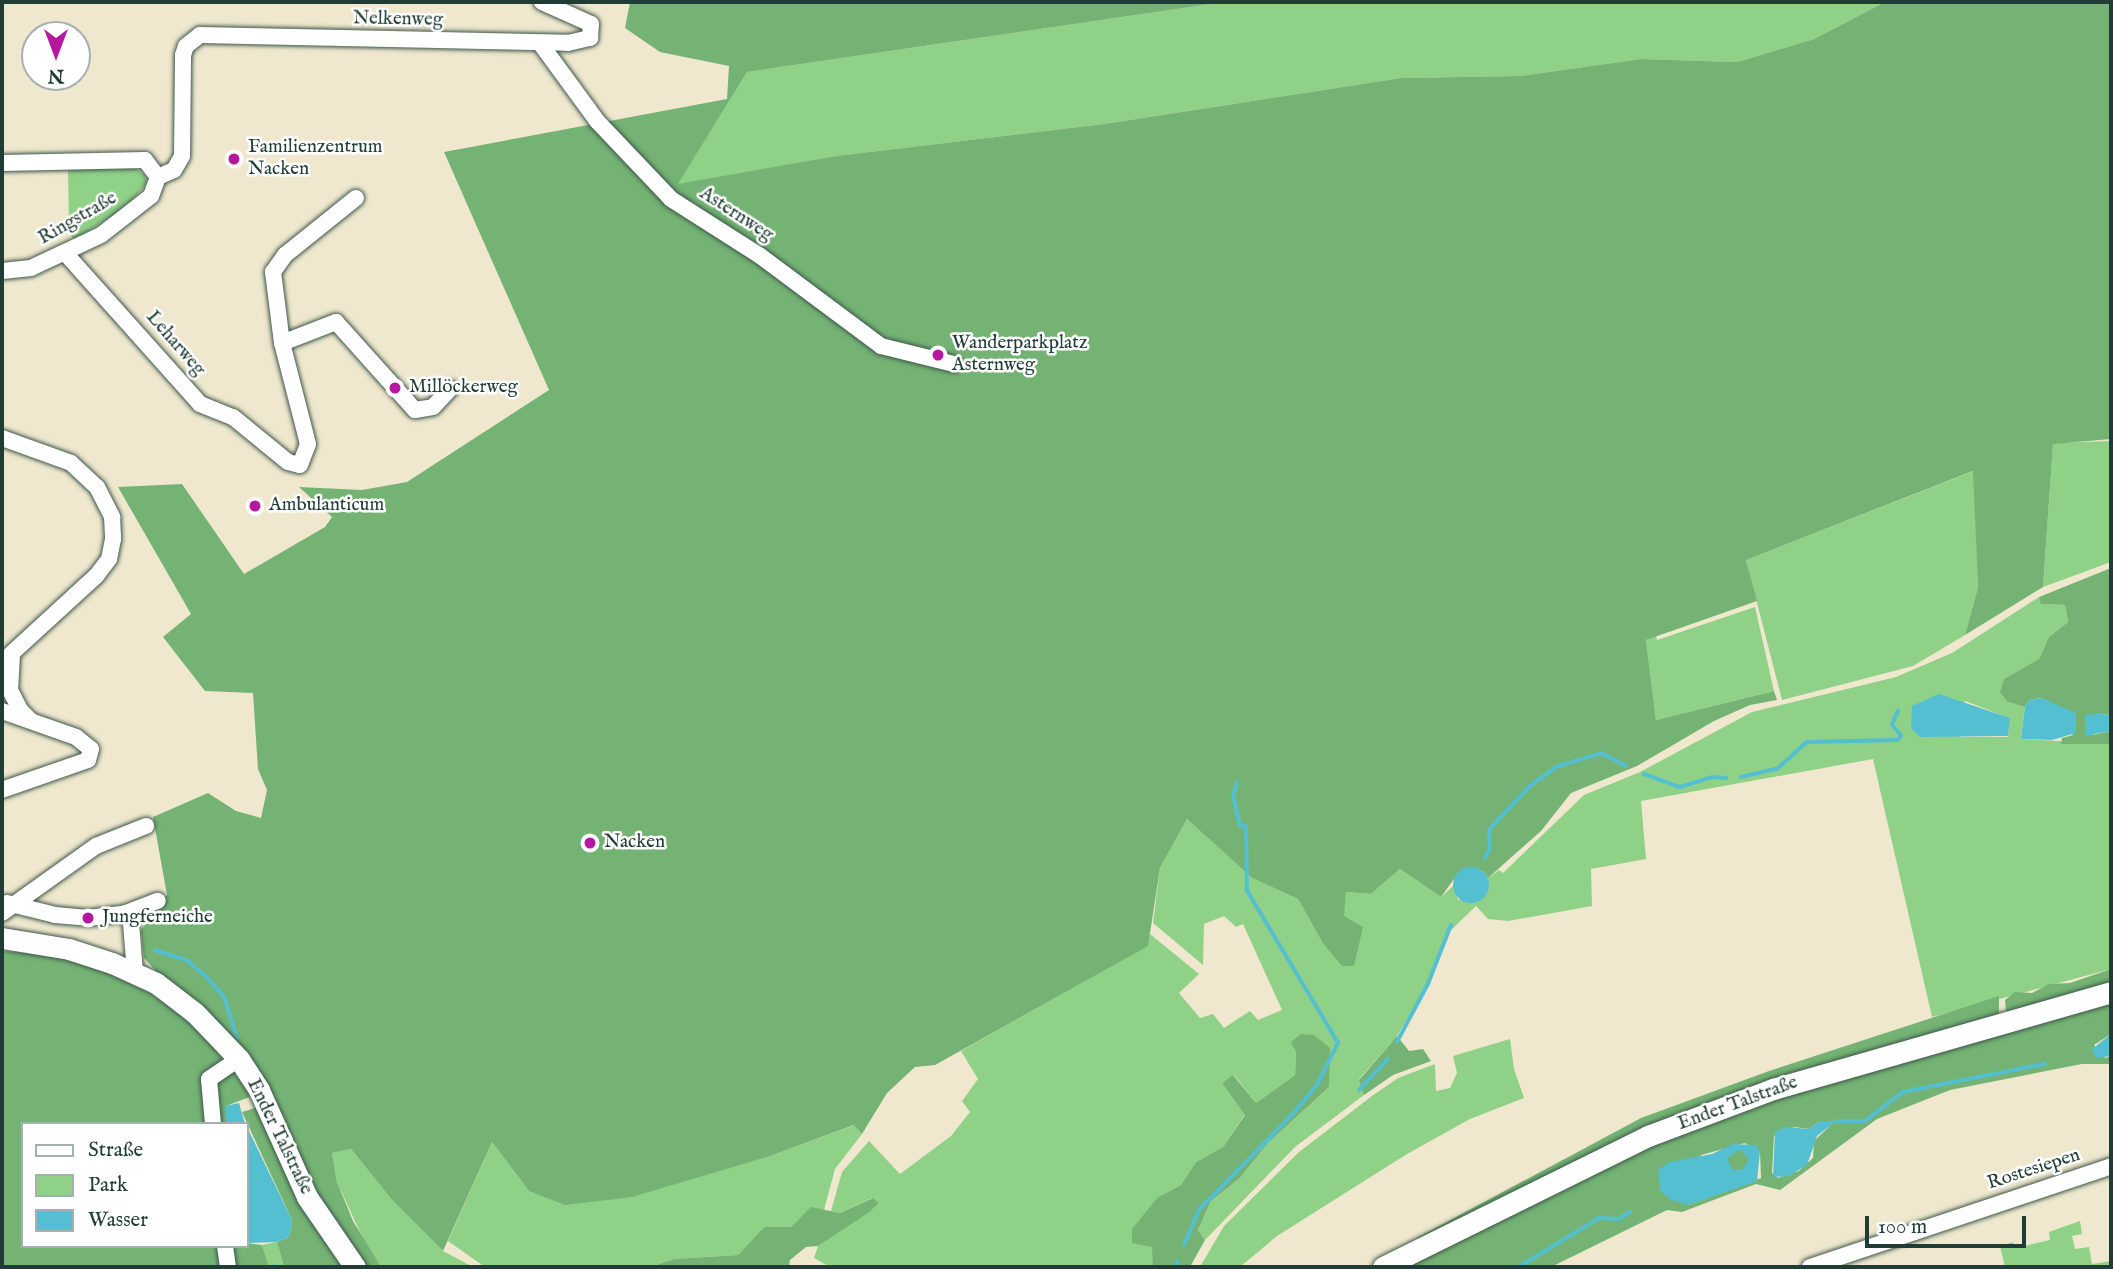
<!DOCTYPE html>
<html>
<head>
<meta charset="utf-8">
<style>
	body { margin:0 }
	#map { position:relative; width:2113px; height:1269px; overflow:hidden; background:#efe8ce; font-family:"IM FELL English",serif }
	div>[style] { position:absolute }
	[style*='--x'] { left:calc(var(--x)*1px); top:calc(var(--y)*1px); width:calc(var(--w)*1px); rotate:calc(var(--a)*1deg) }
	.green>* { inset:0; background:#90d188 }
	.forest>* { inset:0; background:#74b374 }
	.round { border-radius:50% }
	.water>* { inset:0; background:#54bfd0 }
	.stream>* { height:3.5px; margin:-1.75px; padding:0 1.75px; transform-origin:1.75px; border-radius:1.75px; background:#54bfd0 }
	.roads { filter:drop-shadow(0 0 2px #3e574b) drop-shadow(0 0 2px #3e574b) }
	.minor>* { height:16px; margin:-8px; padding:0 8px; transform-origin:8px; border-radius:8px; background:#fff }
	.major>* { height:21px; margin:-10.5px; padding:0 10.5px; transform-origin:10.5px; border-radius:10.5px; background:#fff }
	.dots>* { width:19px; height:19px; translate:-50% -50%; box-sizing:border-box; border:4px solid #fff; border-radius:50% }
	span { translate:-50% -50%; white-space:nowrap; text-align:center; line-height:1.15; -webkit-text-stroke:5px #fff; paint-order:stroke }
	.street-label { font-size:19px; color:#1f3d34 }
	.poi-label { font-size:19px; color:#1f3d34 }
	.left { translate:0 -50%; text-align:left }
	.frame { position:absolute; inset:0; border:4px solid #1f3d34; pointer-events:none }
	.legend { position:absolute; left:21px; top:1122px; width:228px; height:126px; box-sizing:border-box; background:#fff; border:2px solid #a5b1ae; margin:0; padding:9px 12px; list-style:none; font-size:21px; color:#1f3d34 }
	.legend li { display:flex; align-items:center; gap:14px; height:35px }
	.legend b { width:35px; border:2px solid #a5b1ae }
	.north { position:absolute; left:21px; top:21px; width:70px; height:70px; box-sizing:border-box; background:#fff; border:2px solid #a5b1ae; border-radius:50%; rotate:180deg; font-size:19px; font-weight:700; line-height:28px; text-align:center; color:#1f3d34 }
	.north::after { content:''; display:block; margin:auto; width:24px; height:32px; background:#b5179e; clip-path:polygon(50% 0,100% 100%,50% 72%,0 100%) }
	.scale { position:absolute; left:1865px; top:1216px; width:161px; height:32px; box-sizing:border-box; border:4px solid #1f3d34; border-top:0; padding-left:9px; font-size:21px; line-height:24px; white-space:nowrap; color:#1f3d34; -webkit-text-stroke:5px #fff; paint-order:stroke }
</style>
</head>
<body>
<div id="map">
	<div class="green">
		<div style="clip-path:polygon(1225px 2px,1885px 2px,1814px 39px,1737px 62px,1641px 59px,1521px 76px,1401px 78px,1104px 124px,836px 156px,677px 185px,747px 72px)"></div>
		<div style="clip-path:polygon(68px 167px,133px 167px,145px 175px,147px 183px,127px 206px,74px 240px,69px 231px)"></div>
		<div style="clip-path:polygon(2111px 441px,2111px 562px,2043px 587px,2053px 443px)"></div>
		<div style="clip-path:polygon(1974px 471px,1978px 587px,1965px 635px,1913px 666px,1782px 700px,1746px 560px)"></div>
		<div style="clip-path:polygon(evenodd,2039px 597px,2042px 604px,2065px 605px,2068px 622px,2049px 637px,2039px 659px,2004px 679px,2008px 702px,2025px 707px,2021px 739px,2111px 744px,2111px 969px,1932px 1017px,1873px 759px,1641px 801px,1646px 859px,1591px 869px,1592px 906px,1508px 921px,1488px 919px,1476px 906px,1445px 936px,1434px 972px,1397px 1036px,1359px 1079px,1364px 1095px,1295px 1147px,1205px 1240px,1198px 1230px,1211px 1201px,1240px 1178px,1268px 1143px,1329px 1087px,1296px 1052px,1295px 1075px,1256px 1103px,1234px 1075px,1222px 1083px,1245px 1114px,1223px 1147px,1196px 1162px,1181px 1185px,1158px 1197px,1153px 1267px,830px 1267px,814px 1258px,818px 1246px,879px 1203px,872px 1198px,840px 1213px,831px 1211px,842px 1172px,869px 1141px,900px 1174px,951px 1136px,970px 1112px,962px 1101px,978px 1079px,961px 1051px,1147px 946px,1150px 934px,1199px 974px,1179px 993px,1200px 1018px,1213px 1014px,1224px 1028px,1250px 1011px,1258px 1020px,1282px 1010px,1243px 924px,1236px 927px,1224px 916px,1204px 924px,1203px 965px,1153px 923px,1160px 868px,1187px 819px,1252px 878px,1298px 899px,1322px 942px,1343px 916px,1346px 892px,1371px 894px,1400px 869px,1441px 897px,1454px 885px,1458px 900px,1486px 893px,1488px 878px,1499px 870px,1503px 873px,1584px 795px,1640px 772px,1752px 712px,1896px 677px,1952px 653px,2039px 597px,1965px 701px,2009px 718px,2008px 737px,1960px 737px,1965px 701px)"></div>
		<div style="clip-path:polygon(1755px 607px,1774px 691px,1656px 720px,1646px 640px,1656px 636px,1657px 640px)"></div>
		<div style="clip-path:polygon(1510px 1039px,1514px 1069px,1524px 1098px,1470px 1119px,1407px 1154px,1277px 1236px,1240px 1267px,1200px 1267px,1224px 1226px,1299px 1152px,1372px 1096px,1398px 1078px,1435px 1064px,1436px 1091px,1450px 1088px,1457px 1073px,1453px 1056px)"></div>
		<div style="clip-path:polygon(855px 1125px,862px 1134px,835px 1169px,824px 1210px,811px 1208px,791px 1227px,764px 1227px,738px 1255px,674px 1259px,650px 1267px,485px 1267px,448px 1241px,492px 1142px,529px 1191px,773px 1155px)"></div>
		<div style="clip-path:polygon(351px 1149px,392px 1200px,443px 1251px,473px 1267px,381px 1267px,371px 1256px,337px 1182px,332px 1153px)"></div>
		<div style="clip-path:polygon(2080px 1221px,2082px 1234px,2072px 1236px,2075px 1249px,2089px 1247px,2092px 1264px,2111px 1261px,2111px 1267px,2005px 1267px,2000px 1246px,2013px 1242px,2015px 1248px,2050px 1240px,2049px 1232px)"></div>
		<div style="clip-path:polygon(277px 1242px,284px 1267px,269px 1267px,262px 1245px)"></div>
	</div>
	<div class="forest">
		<div style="clip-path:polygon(630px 2px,1225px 2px,747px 72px,678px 184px,836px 156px,1104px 124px,1401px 78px,1521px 76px,1641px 59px,1737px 62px,1814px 39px,1885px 2px,2111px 2px,2111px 439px,2053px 444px,2043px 587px,1965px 635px,1978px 587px,1973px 471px,1746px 560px,1757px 601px,1646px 640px,1656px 720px,1774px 691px,1777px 700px,1750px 705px,1714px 721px,1637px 766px,1571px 793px,1541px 831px,1488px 878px,1483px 871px,1454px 879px,1441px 897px,1400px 869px,1371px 894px,1346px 892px,1344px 916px,1363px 927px,1354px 966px,1342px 966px,1322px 942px,1298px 899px,1252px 878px,1187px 819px,1160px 868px,1148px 946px,935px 1065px,915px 1067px,887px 1093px,862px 1134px,854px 1125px,773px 1155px,632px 1197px,565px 1205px,529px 1191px,492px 1142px,443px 1251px,392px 1200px,351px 1149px,332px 1153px,337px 1182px,353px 1221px,381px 1267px,362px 1267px,313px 1193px,265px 1088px,144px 958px,141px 930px,167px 895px,153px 817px,208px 793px,236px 811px,261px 818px,267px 790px,258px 769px,253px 693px,205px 691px,163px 637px,191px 614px,118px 487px,182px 484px,244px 574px,325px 527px,332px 517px,299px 487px,362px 490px,407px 482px,549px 390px,444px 152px,727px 99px,729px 66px,660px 52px,625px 28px)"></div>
		<div style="clip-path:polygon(2111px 568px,2111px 716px,2100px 713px,2093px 735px,2111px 731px,2111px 744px,2061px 744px,2062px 738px,2073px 735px,2057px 706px,2042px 698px,2029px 700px,2025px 707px,2008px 702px,2000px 692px,2004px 679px,2039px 659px,2049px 637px,2068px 622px,2065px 605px,2041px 604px,2039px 597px)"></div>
		<div style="clip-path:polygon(2px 951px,46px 954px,99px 969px,148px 992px,194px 1023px,252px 1096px,226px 1106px,226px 1124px,23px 1124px,23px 1246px,247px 1243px,262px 1245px,269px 1267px,2px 1267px)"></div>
		<div style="clip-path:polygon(2111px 969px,2111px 984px,2013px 1014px,2006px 1011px,2005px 1000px,2015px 992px,2032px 993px,2049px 984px,2070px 983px)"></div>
		<div style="clip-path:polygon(1999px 996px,1999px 1018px,1772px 1082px,1422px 1242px,1417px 1238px,1641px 1118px,1769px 1071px)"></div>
		<div style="clip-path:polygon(evenodd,2111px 1001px,2111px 1034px,2094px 1045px,2105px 1058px,2111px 1056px,2111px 1064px,2082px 1064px,1950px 1090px,1877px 1119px,1780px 1190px,1756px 1184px,1682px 1212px,1667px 1210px,1551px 1267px,1406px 1267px,1649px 1144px,1777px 1096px,2111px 1001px,1820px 1121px,1835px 1121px,1814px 1141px,1813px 1158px,1799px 1171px,1778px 1178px,1772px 1173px,1774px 1136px,1794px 1127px,1809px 1129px,1820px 1121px,2111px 1001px,1745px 1143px,1760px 1152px,1761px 1178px,1688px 1205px,1701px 1155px,1745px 1143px)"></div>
		<div style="clip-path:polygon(1301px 1034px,1314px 1035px,1330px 1048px,1329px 1087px,1268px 1143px,1240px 1178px,1211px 1201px,1198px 1230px,1205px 1240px,1190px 1267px,1153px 1267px,1152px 1247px,1132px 1243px,1132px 1229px,1158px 1197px,1181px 1185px,1196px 1162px,1223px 1147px,1245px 1115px,1222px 1083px,1233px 1075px,1256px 1103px,1295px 1075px,1296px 1052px,1291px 1042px)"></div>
		<div style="clip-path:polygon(1397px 1036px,1409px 1051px,1423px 1049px,1431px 1061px,1393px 1075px,1364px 1095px,1359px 1080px)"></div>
		<div style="clip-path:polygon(258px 1107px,346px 1267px,284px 1267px,277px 1242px,289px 1237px,292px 1220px,242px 1112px)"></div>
		<div class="round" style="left:1727px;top:1149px;width:22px;height:22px"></div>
		<div style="clip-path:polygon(873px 1198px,879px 1203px,868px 1213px,818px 1246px,806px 1247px,790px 1260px,789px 1267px,650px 1267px,674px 1259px,738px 1255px,764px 1227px,791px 1227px,811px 1207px,840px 1213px)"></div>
	</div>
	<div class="water">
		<div style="clip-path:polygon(1939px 694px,2010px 718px,2008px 736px,1920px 737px,1911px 728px,1912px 706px)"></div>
		<div style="clip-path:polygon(2042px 698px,2076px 713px,2076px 733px,2052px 740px,2021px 739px,2025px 707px,2029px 700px)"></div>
		<div style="clip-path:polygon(2100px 713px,2111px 716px,2111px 731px,2085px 736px,2085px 715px)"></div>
		<div class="round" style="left:1453px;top:867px;width:36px;height:36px"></div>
		<div style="clip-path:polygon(2111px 1034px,2111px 1056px,2097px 1058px,2091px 1050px)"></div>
		<div style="clip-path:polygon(239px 1103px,245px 1124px,226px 1124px,225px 1106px)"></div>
		<div style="clip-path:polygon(1820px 1121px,1836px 1121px,1817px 1136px,1807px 1165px,1789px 1176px,1773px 1177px,1775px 1132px,1785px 1127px,1809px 1129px)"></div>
		<div style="clip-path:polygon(247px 1127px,292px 1220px,289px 1237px,277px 1242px,247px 1243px)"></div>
		<div style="clip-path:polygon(evenodd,1733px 1144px,1756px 1145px,1760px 1152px,1757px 1181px,1688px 1205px,1671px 1200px,1660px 1190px,1658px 1170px,1669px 1162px,1712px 1154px,1733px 1144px,1740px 1149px,1749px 1159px,1743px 1169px,1733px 1170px,1727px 1159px,1740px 1149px)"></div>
	</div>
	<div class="stream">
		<div style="--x:1644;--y:774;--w:38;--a:20"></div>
		<div style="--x:1680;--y:787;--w:34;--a:-17"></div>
		<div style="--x:1713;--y:777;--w:13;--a:4"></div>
		<div style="--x:1741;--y:777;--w:37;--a:-13"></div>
		<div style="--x:1777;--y:769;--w:40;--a:-42"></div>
		<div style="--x:1807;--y:742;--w:91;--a:-1.3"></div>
		<div style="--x:1898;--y:740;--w:5;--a:-53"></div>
		<div style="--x:1901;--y:736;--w:14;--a:-129"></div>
		<div style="--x:1892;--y:725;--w:15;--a:-67"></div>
		<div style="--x:1485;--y:858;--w:11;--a:-63"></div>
		<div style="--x:1490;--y:848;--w:18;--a:-93"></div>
		<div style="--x:1489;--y:830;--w:60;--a:-47"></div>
		<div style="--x:1530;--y:786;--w:32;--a:-36"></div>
		<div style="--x:1556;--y:767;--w:48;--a:-16.9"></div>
		<div style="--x:1602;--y:753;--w:27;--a:28"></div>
		<div style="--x:155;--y:950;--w:35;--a:18"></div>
		<div style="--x:188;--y:961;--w:25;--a:40"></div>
		<div style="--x:207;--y:977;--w:28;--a:49"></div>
		<div style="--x:225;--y:998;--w:41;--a:72.9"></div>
		<div style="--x:1397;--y:1042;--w:66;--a:-61.9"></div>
		<div style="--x:1428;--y:984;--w:63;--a:-68.7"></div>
		<div style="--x:1359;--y:1090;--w:42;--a:-46.9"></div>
		<div style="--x:1836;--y:1121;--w:29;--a:0"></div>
		<div style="--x:1865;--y:1121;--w:48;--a:-37.3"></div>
		<div style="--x:1903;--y:1092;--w:145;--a:-11.2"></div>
		<div style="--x:1184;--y:1245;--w:38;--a:-67"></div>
		<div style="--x:1199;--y:1210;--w:136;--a:-45.6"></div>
		<div style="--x:1294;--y:1113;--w:38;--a:-51"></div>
		<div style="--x:1318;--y:1083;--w:45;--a:-63.4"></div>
		<div style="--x:1338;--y:1043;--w:177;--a:-120.9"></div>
		<div style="--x:1247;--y:891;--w:64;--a:-90.9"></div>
		<div style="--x:1246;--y:827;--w:6;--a:-171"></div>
		<div style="--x:1240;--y:826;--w:31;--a:-103"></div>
		<div style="--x:1233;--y:796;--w:13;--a:-72"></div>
		<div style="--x:275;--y:1266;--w:1;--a:45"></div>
		<div style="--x:1177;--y:1267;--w:5;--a:-90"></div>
		<div style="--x:1519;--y:1267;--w:94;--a:-31.5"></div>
		<div style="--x:1599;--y:1218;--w:20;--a:3"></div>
		<div style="--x:1619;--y:1219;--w:13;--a:-32"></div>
	</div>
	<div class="roads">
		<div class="minor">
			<div style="--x:540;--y:43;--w:97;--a:53.8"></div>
			<div style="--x:597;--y:121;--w:108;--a:46.5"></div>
			<div style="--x:671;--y:199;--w:104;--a:32.5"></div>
			<div style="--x:759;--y:255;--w:152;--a:36.7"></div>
			<div style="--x:881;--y:346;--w:75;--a:13.9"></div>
			<div style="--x:2;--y:163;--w:143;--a:-1.2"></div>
			<div style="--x:145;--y:160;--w:21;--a:53"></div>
			<div style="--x:158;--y:177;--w:20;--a:110"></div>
			<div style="--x:151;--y:196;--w:63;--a:142"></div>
			<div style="--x:101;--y:235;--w:77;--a:154.8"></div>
			<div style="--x:31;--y:268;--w:29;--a:174"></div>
			<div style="--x:158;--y:177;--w:17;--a:-24"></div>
			<div style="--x:174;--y:170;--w:16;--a:-60"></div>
			<div style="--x:182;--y:156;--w:101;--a:-89.4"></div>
			<div style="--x:183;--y:55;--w:9;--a:-72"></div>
			<div style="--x:186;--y:46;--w:18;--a:-38"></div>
			<div style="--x:200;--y:35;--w:368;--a:1.2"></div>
			<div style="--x:568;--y:43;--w:23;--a:-13"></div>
			<div style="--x:590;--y:38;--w:14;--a:-86"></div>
			<div style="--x:591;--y:24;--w:54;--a:-155.8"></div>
			<div style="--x:66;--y:254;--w:201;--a:48.2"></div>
			<div style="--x:200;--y:404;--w:35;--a:22"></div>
			<div style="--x:233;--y:417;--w:71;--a:39.3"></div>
			<div style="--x:288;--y:462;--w:12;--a:14"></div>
			<div style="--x:300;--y:465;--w:22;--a:-69"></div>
			<div style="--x:308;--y:444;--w:104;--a:-104.4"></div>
			<div style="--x:282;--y:343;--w:72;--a:-97.2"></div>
			<div style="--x:273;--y:272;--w:21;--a:-55"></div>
			<div style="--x:285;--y:255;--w:91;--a:-38.8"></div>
			<div style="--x:282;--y:343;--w:58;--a:-21.3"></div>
			<div style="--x:336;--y:322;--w:118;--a:48.1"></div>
			<div style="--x:415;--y:410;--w:18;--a:-9"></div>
			<div style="--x:433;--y:407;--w:25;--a:-47"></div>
			<div style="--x:2;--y:438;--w:73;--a:19.9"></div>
			<div style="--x:71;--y:463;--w:35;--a:43"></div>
			<div style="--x:97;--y:487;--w:34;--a:63"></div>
			<div style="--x:112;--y:517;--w:22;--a:87"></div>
			<div style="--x:113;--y:539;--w:20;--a:101"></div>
			<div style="--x:109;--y:559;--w:21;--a:127"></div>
			<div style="--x:96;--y:576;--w:127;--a:137.5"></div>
			<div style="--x:12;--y:654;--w:36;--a:93"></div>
			<div style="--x:10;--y:690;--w:22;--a:63"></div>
			<div style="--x:20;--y:710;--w:13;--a:45"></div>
			<div style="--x:2;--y:711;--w:78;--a:19.4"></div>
			<div style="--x:76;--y:737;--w:19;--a:39"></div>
			<div style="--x:91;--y:749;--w:11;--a:105"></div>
			<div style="--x:88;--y:760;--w:91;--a:160.8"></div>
			<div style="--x:7;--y:903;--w:49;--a:14"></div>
			<div style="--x:55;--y:915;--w:33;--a:5"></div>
			<div style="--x:88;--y:918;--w:38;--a:-7"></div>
			<div style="--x:126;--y:913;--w:34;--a:-21"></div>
			<div style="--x:2;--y:913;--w:115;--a:-35.5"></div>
			<div style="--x:96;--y:846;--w:54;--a:-21.8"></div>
			<div style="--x:126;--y:913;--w:11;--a:63"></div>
			<div style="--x:131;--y:923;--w:50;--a:85.4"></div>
			<div style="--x:213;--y:1124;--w:45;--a:-95.1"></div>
			<div style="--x:209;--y:1079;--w:36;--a:-34"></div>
			<div style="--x:225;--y:1246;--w:21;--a:82"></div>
			<div style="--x:1810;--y:1267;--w:317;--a:-18.5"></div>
		</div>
		<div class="major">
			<div style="--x:2;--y:938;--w:68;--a:9.3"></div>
			<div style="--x:69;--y:949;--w:45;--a:18"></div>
			<div style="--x:112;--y:963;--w:48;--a:24.4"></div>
			<div style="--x:156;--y:983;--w:49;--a:37.6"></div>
			<div style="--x:195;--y:1013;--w:64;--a:46.3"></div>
			<div style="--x:239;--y:1059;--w:37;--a:57"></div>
			<div style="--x:259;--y:1090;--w:117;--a:65.8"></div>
			<div style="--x:307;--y:1197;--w:85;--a:55.6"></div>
			<div style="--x:1383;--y:1267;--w:296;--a:-26.3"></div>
			<div style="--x:1648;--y:1136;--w:134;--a:-20.6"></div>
			<div style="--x:1773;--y:1089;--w:352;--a:-16"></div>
		</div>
	</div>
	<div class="dots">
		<div style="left:234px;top:159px;background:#b5179e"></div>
		<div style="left:938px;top:355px;background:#b5179e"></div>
		<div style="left:395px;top:388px;background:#b5179e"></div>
		<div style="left:255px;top:506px;background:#b5179e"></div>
		<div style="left:590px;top:843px;background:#b5179e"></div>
		<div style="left:88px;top:918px;background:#b5179e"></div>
	</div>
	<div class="street-label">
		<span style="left:398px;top:20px;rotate:1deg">Nelkenweg</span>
		<span style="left:736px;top:215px;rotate:33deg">Asternweg</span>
		<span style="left:78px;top:219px;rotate:-30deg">Ringstraße</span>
		<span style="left:175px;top:344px;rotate:49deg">Leharweg</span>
		<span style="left:1738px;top:1104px;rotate:-20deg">Ender Talstraße</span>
		<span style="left:279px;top:1137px;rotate:64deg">Ender Talstraße</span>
		<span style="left:2034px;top:1170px;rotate:-18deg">Rostesiepen</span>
	</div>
	<div class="poi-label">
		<span class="left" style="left:248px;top:159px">Familienzentrum<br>Nacken</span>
		<span class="left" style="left:952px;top:355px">Wanderparkplatz<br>Asternweg</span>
		<span class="left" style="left:409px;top:388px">Millöckerweg</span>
		<span class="left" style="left:269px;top:506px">Ambulanticum</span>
		<span class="left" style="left:604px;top:843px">Nacken</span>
		<span class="left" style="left:102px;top:918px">Jungferneiche</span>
	</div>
	<div class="frame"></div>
	<ul class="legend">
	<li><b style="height:9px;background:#fff"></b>Straße</li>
	<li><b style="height:19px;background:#90d188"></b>Park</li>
	<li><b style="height:19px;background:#54bfd0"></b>Wasser</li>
	</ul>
	<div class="north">N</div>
	<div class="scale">100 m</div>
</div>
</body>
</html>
